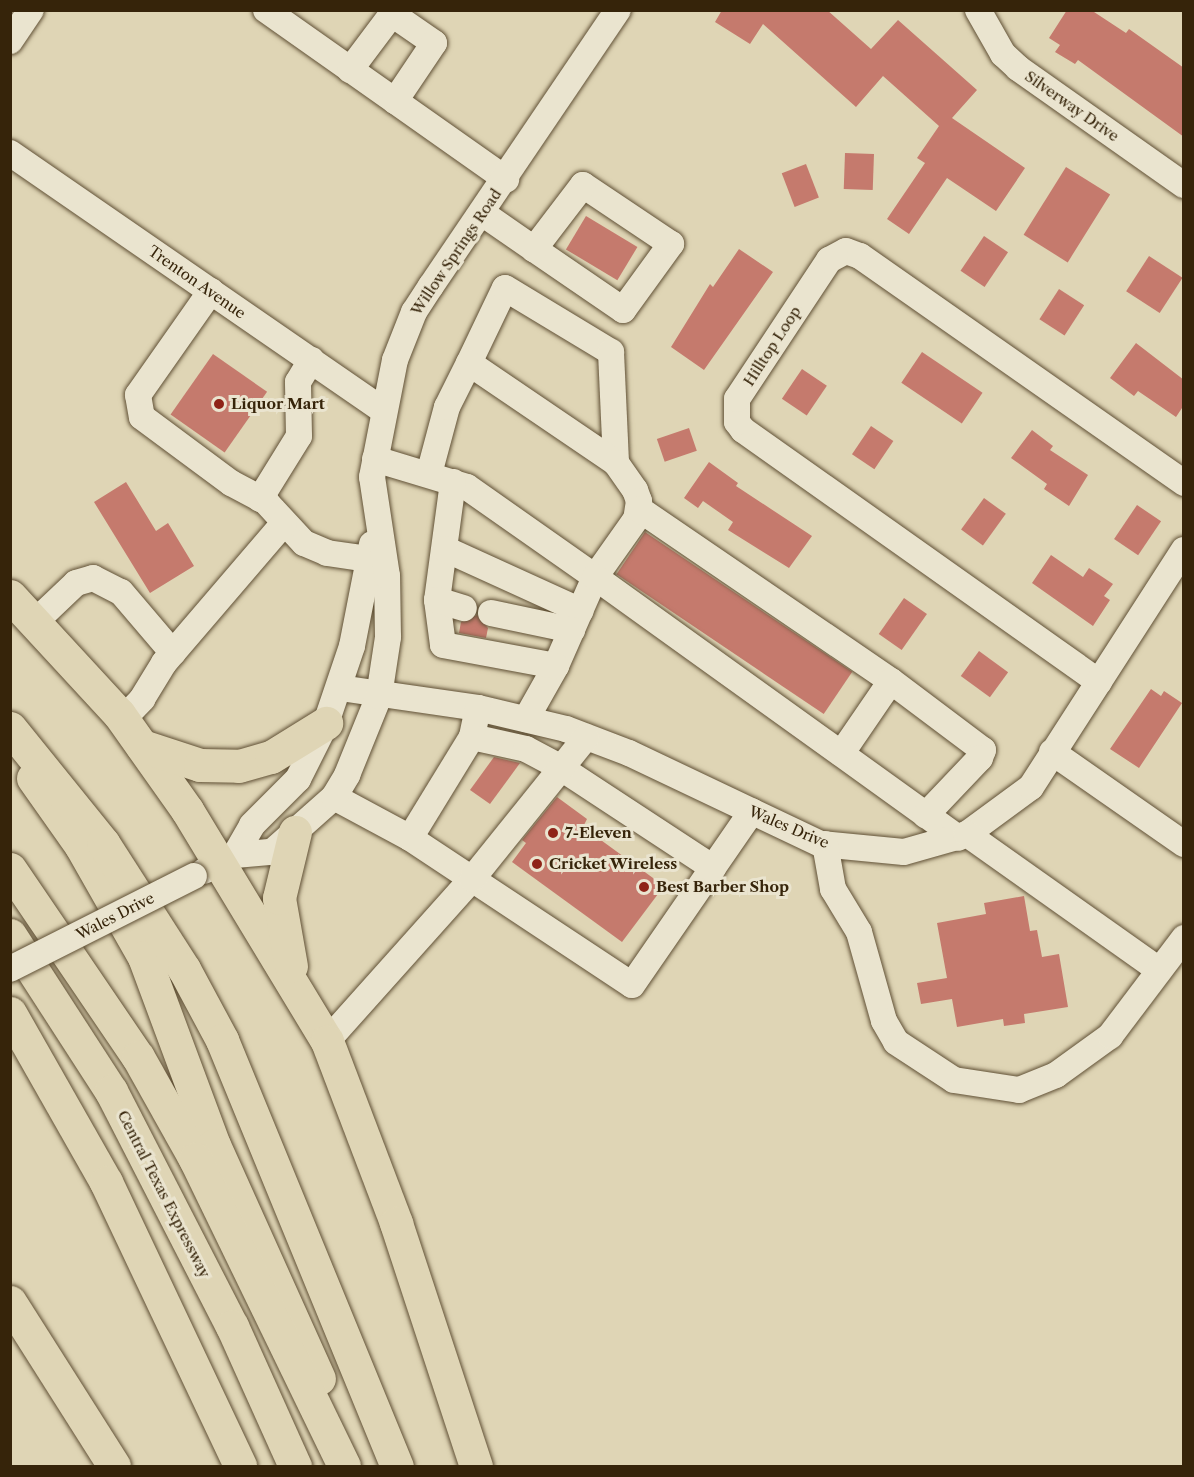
<!DOCTYPE html>
<html>
<head>
<meta charset="utf-8">
<style>
	body { margin:0 }
	#map { position:relative; width:1194px; height:1477px; overflow:hidden; background:#dfd5b5; font-family:"Libre Caslon Text",serif }
	div>[style] { position:absolute }
	[style*='--x'] { left:calc(var(--x)*1px); top:calc(var(--y)*1px); width:calc(var(--w)*1px); rotate:calc(var(--a)*1deg) }
	.building>* { inset:0; background:#c57a6d; transform-origin:0 0 }
	.roads { filter:drop-shadow(0 0 2px #605035) drop-shadow(0 0 2px #605035) }
	.minor>* { height:26px; margin:-13px; padding:0 13px; transform-origin:13px; border-radius:13px; background:#eae4cf }
	.major>* { height:33px; margin:-16.5px; padding:0 16.5px; transform-origin:16.5px; border-radius:16.5px; background:#dfd5b5 }
	.highway>* { height:33px; margin:-16.5px; padding:0 16.5px; transform-origin:16.5px; border-radius:16.5px; background:#dfd5b5 }
	.bridges { filter:drop-shadow(0 0 2px #605035) drop-shadow(0 0 2px #605035) }
	.minor-bridge>* { height:26px; margin:-13px; padding:0 13px; transform-origin:13px; border-radius:13px; background:#eae4cf }
	.dots>* { width:16px; height:16px; translate:-50% -50%; box-sizing:border-box; border:3px solid #eae4cf; border-radius:50% }
	span { translate:-50% -50%; white-space:nowrap; text-align:center; line-height:1.15; -webkit-text-stroke:6px #eae4cf; paint-order:stroke }
	.street-label { font-size:15px; color:#36240a }
	.poi-label { font-size:15px; color:#36240a; font-weight:700 }
	.left { translate:0 -50%; text-align:left }
	.frame { position:absolute; inset:0; border:12px solid #36240a; pointer-events:none }
</style>
</head>
<body>
<div id="map">
	<div class="building">
		<div style="clip-path:polygon(722px 10px,827px 10px,871px 49px,898px 20px,977px 90px,952px 118px,1025px 168px,996px 211px,947px 178px,909px 234px,887px 219px,925px 163px,917px 158px,939px 126px,883px 76px,856px 107px,763px 24px,750px 44px,715px 22px)"></div>
		<div style="clip-path:polygon(1067px 10px,1091px 10px,1126px 33px,1129px 29px,1184px 68px,1184px 137px,1078px 60px,1075px 64px,1055px 52px,1060px 45px,1049px 38px)"></div>
		<div style="left:845px;top:153px;width:29px;height:36px;rotate:2deg"></div>
		<div style="left:806px;top:164px;width:36px;height:26px;rotate:69deg"></div>
		<div style="left:1066px;top:167px;width:52px;height:80px;rotate:32deg"></div>
		<div style="left:586px;top:216px;width:60px;height:39px;rotate:31deg"></div>
		<div style="left:984px;top:236px;width:29px;height:42px;rotate:34deg"></div>
		<div style="clip-path:polygon(739px 249px,773px 272px,704px 370px,671px 347px,710px 284px,713px 287px)"></div>
		<div style="left:1149px;top:256px;width:40px;height:42px;rotate:33deg"></div>
		<div style="left:1059px;top:289px;width:30px;height:36px;rotate:33deg"></div>
		<div style="clip-path:polygon(1136px 343px,1184px 380px,1184px 405px,1176px 417px,1138px 391px,1134px 396px,1110px 378px)"></div>
		<div style="left:922px;top:352px;width:73px;height:37px;rotate:34deg"></div>
		<div style="left:213px;top:354px;width:66px;height:74px;rotate:35deg"></div>
		<div style="left:802px;top:369px;width:30px;height:36px;rotate:34deg"></div>
		<div style="left:871px;top:426px;width:27px;height:34px;rotate:34deg"></div>
		<div style="left:689px;top:428px;width:24px;height:34px;rotate:71deg"></div>
		<div style="clip-path:polygon(1032px 430px,1053px 446px,1050px 450px,1088px 475px,1069px 506px,1044px 489px,1047px 484px,1011px 458px)"></div>
		<div style="clip-path:polygon(709px 462px,738px 483px,736px 486px,812px 536px,789px 568px,728px 530px,733px 522px,703px 501px,698px 508px,684px 498px)"></div>
		<div style="clip-path:polygon(126px 482px,156px 531px,168px 523px,194px 566px,150px 593px,94px 502px)"></div>
		<div style="left:984px;top:498px;width:27px;height:39px;rotate:36deg"></div>
		<div style="left:1137px;top:505px;width:29px;height:41px;rotate:34deg"></div>
		<div style="left:645px;top:532px;width:250px;height:51px;rotate:34deg"></div>
		<div style="clip-path:polygon(1051px 555px,1083px 577px,1089px 568px,1113px 584px,1104px 596px,1110px 600px,1093px 626px,1032px 583px)"></div>
		<div style="left:904px;top:598px;width:28px;height:44px;rotate:35deg"></div>
		<div style="clip-path:polygon(477px 615px,488px 628px,486px 638px,459px 633px,461px 622px)"></div>
		<div style="left:979px;top:651px;width:36px;height:31px;rotate:36deg"></div>
		<div style="clip-path:polygon(1151px 689px,1161px 696px,1164px 691px,1182px 703px,1139px 768px,1110px 749px)"></div>
		<div style="clip-path:polygon(494px 757px,520px 763px,490px 804px,470px 790px)"></div>
		<div style="clip-path:polygon(557px 797px,587px 819px,583px 827px,664px 886px,622px 942px,512px 862px,526px 843px,522px 840px)"></div>
		<div style="clip-path:polygon(1024px 896px,1030px 931px,1037px 930px,1042px 957px,1059px 954px,1068px 1007px,1024px 1014px,1025px 1023px,1004px 1026px,1003px 1019px,957px 1027px,952px 999px,921px 1004px,917px 983px,947px 978px,937px 923px,986px 914px,984px 903px)"></div>
	</div>
	<div class="roads">
		<div class="minor">
			<div style="--x:266;--y:10;--w:294;--a:35.2"></div>
			<div style="--x:978;--y:10;--w:51;--a:60.4"></div>
			<div style="--x:1003;--y:54;--w:21;--a:43"></div>
			<div style="--x:1018;--y:68;--w:203;--a:35.2"></div>
			<div style="--x:10;--y:41;--w:37;--a:-56"></div>
			<div style="--x:350;--y:70;--w:70;--a:-53.1"></div>
			<div style="--x:392;--y:14;--w:51;--a:34.6"></div>
			<div style="--x:434;--y:43;--w:70;--a:123.9"></div>
			<div style="--x:10;--y:153;--w:454;--a:34.6"></div>
			<div style="--x:482;--y:213;--w:63;--a:34.7"></div>
			<div style="--x:534;--y:249;--w:108;--a:34.4"></div>
			<div style="--x:623;--y:310;--w:82;--a:-54"></div>
			<div style="--x:671;--y:244;--w:106;--a:-146.2"></div>
			<div style="--x:583;--y:185;--w:81;--a:127.4"></div>
			<div style="--x:211;--y:291;--w:127;--a:125.1"></div>
			<div style="--x:138;--y:395;--w:22;--a:80"></div>
			<div style="--x:142;--y:417;--w:111;--a:36.6"></div>
			<div style="--x:231;--y:483;--w:40;--a:28"></div>
			<div style="--x:266;--y:502;--w:56;--a:47.2"></div>
			<div style="--x:304;--y:543;--w:25;--a:23"></div>
			<div style="--x:327;--y:553;--w:41;--a:8.3"></div>
			<div style="--x:469;--y:363;--w:83;--a:-64.4"></div>
			<div style="--x:505;--y:288;--w:124;--a:31.1"></div>
			<div style="--x:611;--y:352;--w:111;--a:87.4"></div>
			<div style="--x:375;--y:459;--w:96;--a:16.9"></div>
			<div style="--x:467;--y:487;--w:156;--a:35.1"></div>
			<div style="--x:595;--y:577;--w:97;--a:113.7"></div>
			<div style="--x:556;--y:666;--w:61;--a:119.5"></div>
			<div style="--x:429;--y:474;--w:69;--a:-75"></div>
			<div style="--x:447;--y:407;--w:49;--a:-63.4"></div>
			<div style="--x:469;--y:363;--w:178;--a:34.2"></div>
			<div style="--x:616;--y:463;--w:33;--a:55"></div>
			<div style="--x:635;--y:490;--w:12;--a:70"></div>
			<div style="--x:639;--y:501;--w:18;--a:99"></div>
			<div style="--x:636;--y:519;--w:71;--a:125.3"></div>
			<div style="--x:595;--y:577;--w:447;--a:35.7"></div>
			<div style="--x:453;--y:482;--w:119;--a:97.7"></div>
			<div style="--x:437;--y:600;--w:45;--a:82.4"></div>
			<div style="--x:443;--y:645;--w:115;--a:10.5"></div>
			<div style="--x:260;--y:499;--w:74;--a:-58.2"></div>
			<div style="--x:299;--y:436;--w:54;--a:-91.1"></div>
			<div style="--x:298;--y:382;--w:26;--a:-59"></div>
			<div style="--x:639;--y:509;--w:305;--a:34.3"></div>
			<div style="--x:891;--y:681;--w:88;--a:124.4"></div>
			<div style="--x:445;--y:549;--w:149;--a:24.5"></div>
			<div style="--x:437;--y:600;--w:28;--a:17"></div>
			<div style="--x:491;--y:613;--w:83;--a:11.9"></div>
			<div style="--x:36;--y:621;--w:55;--a:-43.5"></div>
			<div style="--x:76;--y:583;--w:18;--a:-16"></div>
			<div style="--x:93;--y:578;--w:31;--a:27"></div>
			<div style="--x:121;--y:592;--w:80;--a:49.6"></div>
			<div style="--x:891;--y:681;--w:115;--a:36.9"></div>
			<div style="--x:983;--y:750;--w:9;--a:111"></div>
			<div style="--x:980;--y:758;--w:79;--a:133.5"></div>
			<div style="--x:1099;--y:682;--w:436;--a:-144.7"></div>
			<div style="--x:743;--y:430;--w:10;--a:-127"></div>
			<div style="--x:737;--y:422;--w:23;--a:-90"></div>
			<div style="--x:737;--y:399;--w:167;--a:-56.5"></div>
			<div style="--x:829;--y:260;--w:19;--a:-28"></div>
			<div style="--x:846;--y:251;--w:15;--a:20"></div>
			<div style="--x:860;--y:256;--w:396;--a:35"></div>
			<div style="--x:340;--y:688;--w:139;--a:8.2"></div>
			<div style="--x:478;--y:708;--w:90;--a:13.4"></div>
			<div style="--x:566;--y:729;--w:67;--a:20.9"></div>
			<div style="--x:629;--y:753;--w:212;--a:25.4"></div>
			<div style="--x:821;--y:844;--w:83;--a:5.5"></div>
			<div style="--x:904;--y:852;--w:66;--a:-15.9"></div>
			<div style="--x:967;--y:834;--w:79;--a:-36.3"></div>
			<div style="--x:1031;--y:787;--w:282;--a:-57.2"></div>
			<div style="--x:478;--y:708;--w:30;--a:102"></div>
			<div style="--x:472;--y:737;--w:55;--a:12.5"></div>
			<div style="--x:526;--y:749;--w:40;--a:28"></div>
			<div style="--x:561;--y:768;--w:182;--a:33.3"></div>
			<div style="--x:123;--y:719;--w:28;--a:-46"></div>
			<div style="--x:142;--y:699;--w:42;--a:-58.6"></div>
			<div style="--x:164;--y:663;--w:184;--a:-49.4"></div>
			<div style="--x:1052;--y:752;--w:161;--a:34.9"></div>
			<div style="--x:334;--y:797;--w:86;--a:28.3"></div>
			<div style="--x:410;--y:838;--w:266;--a:33.5"></div>
			<div style="--x:632;--y:985;--w:211;--a:-55.4"></div>
			<div style="--x:967;--y:834;--w:235;--a:35.3"></div>
			<div style="--x:410;--y:838;--w:119;--a:-58.5"></div>
			<div style="--x:825;--y:844;--w:46;--a:79.9"></div>
			<div style="--x:833;--y:889;--w:50;--a:58.8"></div>
			<div style="--x:859;--y:932;--w:92;--a:74.3"></div>
			<div style="--x:884;--y:1021;--w:24;--a:60"></div>
			<div style="--x:896;--y:1042;--w:69;--a:33.2"></div>
			<div style="--x:954;--y:1080;--w:66;--a:8.7"></div>
			<div style="--x:1019;--y:1090;--w:40;--a:-22"></div>
			<div style="--x:1056;--y:1075;--w:67;--a:-35.8"></div>
			<div style="--x:1110;--y:1036;--w:123;--a:-52.9"></div>
			<div style="--x:235;--y:855;--w:34;--a:-60"></div>
			<div style="--x:252;--y:825;--w:65;--a:-45"></div>
			<div style="--x:298;--y:779;--w:63;--a:-63.4"></div>
			<div style="--x:326;--y:723;--w:81;--a:-71.3"></div>
			<div style="--x:352;--y:646;--w:104;--a:-78.9"></div>
			<div style="--x:204;--y:871;--w:35;--a:-27"></div>
			<div style="--x:235;--y:855;--w:37;--a:-5"></div>
			<div style="--x:272;--y:852;--w:83;--a:-41.6"></div>
			<div style="--x:334;--y:797;--w:26;--a:-59"></div>
			<div style="--x:347;--y:775;--w:85;--a:-67.9"></div>
			<div style="--x:379;--y:696;--w:60;--a:-81.3"></div>
			<div style="--x:388;--y:637;--w:61;--a:-90.9"></div>
			<div style="--x:387;--y:576;--w:100;--a:-98.6"></div>
			<div style="--x:372;--y:477;--w:119;--a:-78.9"></div>
			<div style="--x:395;--y:360;--w:52;--a:-68.4"></div>
			<div style="--x:414;--y:312;--w:31;--a:-57"></div>
			<div style="--x:431;--y:286;--w:333;--a:-55.9"></div>
			<div style="--x:327;--y:1041;--w:217;--a:-48.2"></div>
			<div style="--x:472;--y:879;--w:182;--a:-51.2"></div>
		</div>
		<div class="major">
			<div style="--x:10;--y:596;--w:161;--a:47.3"></div>
			<div style="--x:119;--y:714;--w:118;--a:54.7"></div>
			<div style="--x:187;--y:810;--w:270;--a:58.8"></div>
			<div style="--x:327;--y:1041;--w:195;--a:69.2"></div>
			<div style="--x:396;--y:1223;--w:256;--a:71.8"></div>
			<div style="--x:142;--y:746;--w:61;--a:18.1"></div>
			<div style="--x:200;--y:765;--w:39;--a:1"></div>
			<div style="--x:239;--y:766;--w:33;--a:-16"></div>
			<div style="--x:271;--y:757;--w:65;--a:-31.7"></div>
			<div style="--x:33;--y:778;--w:83;--a:54.8"></div>
			<div style="--x:81;--y:846;--w:128;--a:60.4"></div>
			<div style="--x:144;--y:957;--w:201;--a:69.6"></div>
			<div style="--x:214;--y:1145;--w:256;--a:65.8"></div>
			<div style="--x:291;--y:966;--w:69;--a:-100"></div>
			<div style="--x:279;--y:898;--w:68;--a:-76.4"></div>
			<div style="--x:10;--y:1302;--w:194;--a:57.6"></div>
		</div>
		<div class="highway">
			<div style="--x:10;--y:728;--w:148;--a:51"></div>
			<div style="--x:103;--y:843;--w:150;--a:57.3"></div>
			<div style="--x:184;--y:969;--w:81;--a:61.8"></div>
			<div style="--x:222;--y:1040;--w:461;--a:67.7"></div>
			<div style="--x:10;--y:869;--w:227;--a:55.8"></div>
			<div style="--x:138;--y:1057;--w:117;--a:60.8"></div>
			<div style="--x:195;--y:1159;--w:341;--a:64.1"></div>
			<div style="--x:10;--y:935;--w:186;--a:57.1"></div>
			<div style="--x:111;--y:1091;--w:264;--a:62.8"></div>
			<div style="--x:232;--y:1326;--w:154;--a:65.8"></div>
			<div style="--x:10;--y:1013;--w:194;--a:60.4"></div>
			<div style="--x:106;--y:1182;--w:314;--a:64.7"></div>
		</div>
	</div>
	<div class="bridges">
		<div class="minor-bridge">
			<div style="--x:10;--y:969;--w:206;--a:-26.8"></div>
		</div>
	</div>
	<div class="dots">
		<div style="left:219px;top:404px;background:#8f2418"></div>
		<div style="left:553px;top:833px;background:#8f2418"></div>
		<div style="left:537px;top:864px;background:#8f2418"></div>
		<div style="left:644px;top:887px;background:#8f2418"></div>
	</div>
	<div class="street-label">
		<span style="left:1072px;top:106px;rotate:35deg">Silverway Drive</span>
		<span style="left:456px;top:252px;rotate:-56deg">Willow Springs Road</span>
		<span style="left:197px;top:282px;rotate:35deg">Trenton Avenue</span>
		<span style="left:772px;top:346px;rotate:-57deg">Hilltop Loop</span>
		<span style="left:789px;top:827px;rotate:23deg">Wales Drive</span>
		<span style="left:115px;top:916px;rotate:-27deg">Wales Drive</span>
		<span style="left:164px;top:1194px;rotate:63deg">Central Texas Expressway</span>
	</div>
	<div class="poi-label">
		<span class="left" style="left:231px;top:404px">Liquor Mart</span>
		<span class="left" style="left:565px;top:833px">7-Eleven</span>
		<span class="left" style="left:549px;top:864px">Cricket Wireless</span>
		<span class="left" style="left:656px;top:887px">Best Barber Shop</span>
	</div>
	<div class="frame"></div>
</div>
</body>
</html>
